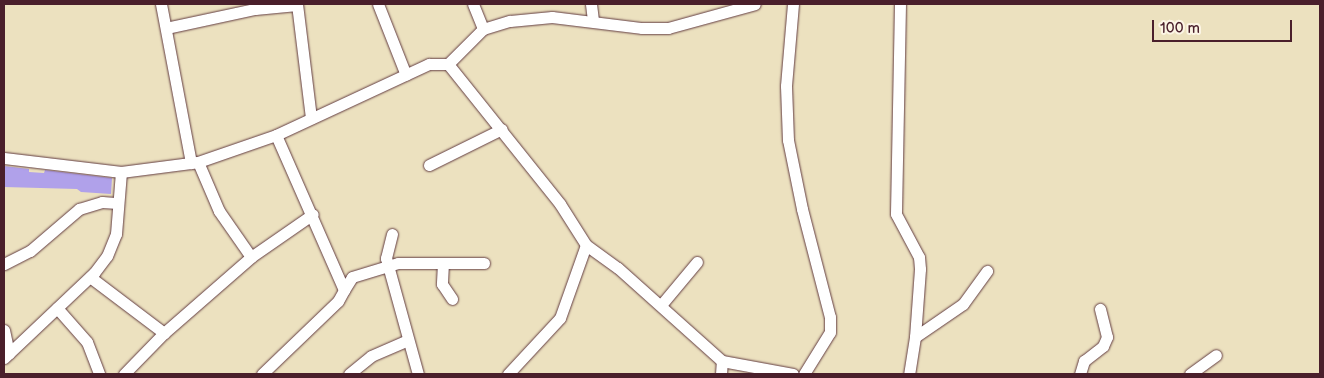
<!DOCTYPE html>
<html>
<head>
<meta charset="utf-8">
<style>
	body { margin:0 }
	#map { position:relative; width:1324px; height:378px; overflow:hidden; background:#ece1bf; font-family:"Balsamiq Sans",sans-serif }
	div>[style] { position:absolute }
	[style*='--x'] { left:calc(var(--x)*1px); top:calc(var(--y)*1px); width:calc(var(--w)*1px); rotate:calc(var(--a)*1deg) }
	.building>* { inset:0; background:#b0a1ea }
	.roads { filter:drop-shadow(0 0 1px #623c41) drop-shadow(0 0 1px #623c41) }
	.minor>* { height:11px; margin:-5.5px; padding:0 5.5px; transform-origin:5.5px; border-radius:5.5px; background:#fff }
	span { translate:-50% -50%; white-space:nowrap; text-align:center; line-height:1.15; -webkit-text-stroke:4px #fcf5e5; paint-order:stroke }
	.frame { position:absolute; inset:0; border:5px solid #4a1f2b; pointer-events:none }
	.scale { position:absolute; left:1152px; top:20px; width:140px; height:22px; box-sizing:border-box; border:2px solid #4a1f2b; border-top:0; padding-left:6px; font-size:15px; line-height:18px; white-space:nowrap; color:#4a1f2b; -webkit-text-stroke:4px #fcf5e5; paint-order:stroke }
</style>
</head>
<body>
<div id="map">
	<div class="building">
		<div style="clip-path:polygon(4px 166px,29px 169px,29px 172px,44px 173px,45px 170px,112px 178px,111px 194px,81px 192px,77px 189px,4px 187px)"></div>
	</div>
	<div class="roads">
		<div class="minor">
			<div style="--x:161;--y:4;--w:162;--a:79.3"></div>
			<div style="--x:297;--y:4;--w:115;--a:83"></div>
			<div style="--x:378;--y:4;--w:76;--a:68.5"></div>
			<div style="--x:473;--y:4;--w:27;--a:68"></div>
			<div style="--x:591;--y:4;--w:17;--a:83"></div>
			<div style="--x:793;--y:4;--w:82;--a:94.9"></div>
			<div style="--x:786;--y:86;--w:54;--a:87.9"></div>
			<div style="--x:788;--y:140;--w:70;--a:78.5"></div>
			<div style="--x:802;--y:209;--w:112;--a:75.5"></div>
			<div style="--x:830;--y:317;--w:15;--a:90"></div>
			<div style="--x:830;--y:332;--w:49;--a:121.8"></div>
			<div style="--x:900;--y:4;--w:210;--a:91.1"></div>
			<div style="--x:896;--y:214;--w:49;--a:61.9"></div>
			<div style="--x:919;--y:257;--w:12;--a:85"></div>
			<div style="--x:920;--y:269;--w:68;--a:94.2"></div>
			<div style="--x:915;--y:337;--w:37;--a:99"></div>
			<div style="--x:166;--y:28;--w:91;--a:-12.1"></div>
			<div style="--x:255;--y:9;--w:42;--a:-5.4"></div>
			<div style="--x:448;--y:64;--w:49;--a:-45"></div>
			<div style="--x:483;--y:29;--w:28;--a:-17"></div>
			<div style="--x:510;--y:21;--w:42;--a:-5.4"></div>
			<div style="--x:552;--y:17;--w:91;--a:7"></div>
			<div style="--x:642;--y:28;--w:26;--a:0"></div>
			<div style="--x:668;--y:28;--w:90;--a:-15.4"></div>
			<div style="--x:4;--y:158;--w:118;--a:6.8"></div>
			<div style="--x:121;--y:172;--w:78;--a:-7.4"></div>
			<div style="--x:198;--y:162;--w:83;--a:-19.1"></div>
			<div style="--x:276;--y:135;--w:169;--a:-24.9"></div>
			<div style="--x:429;--y:64;--w:19;--a:0"></div>
			<div style="--x:448;--y:64;--w:179;--a:51.3"></div>
			<div style="--x:560;--y:204;--w:49;--a:57.6"></div>
			<div style="--x:586;--y:245;--w:39;--a:36"></div>
			<div style="--x:618;--y:268;--w:140;--a:41.8"></div>
			<div style="--x:722;--y:361;--w:72;--a:10.4"></div>
			<div style="--x:198;--y:162;--w:53;--a:66.8"></div>
			<div style="--x:219;--y:211;--w:56;--a:55.2"></div>
			<div style="--x:429;--y:165;--w:81;--a:-26.3"></div>
			<div style="--x:392;--y:234;--w:25;--a:104"></div>
			<div style="--x:386;--y:258;--w:120;--a:74.6"></div>
			<div style="--x:443;--y:263;--w:21;--a:93"></div>
			<div style="--x:442;--y:284;--w:18;--a:56"></div>
			<div style="--x:4;--y:264;--w:29;--a:-27"></div>
			<div style="--x:30;--y:251;--w:65;--a:-40.6"></div>
			<div style="--x:79;--y:209;--w:24;--a:-17"></div>
			<div style="--x:102;--y:202;--w:16;--a:4"></div>
			<div style="--x:90;--y:277;--w:93;--a:37.1"></div>
			<div style="--x:344;--y:290;--w:15;--a:-58"></div>
			<div style="--x:352;--y:277;--w:48;--a:-16.9"></div>
			<div style="--x:398;--y:263;--w:86;--a:0"></div>
			<div style="--x:661;--y:305;--w:56;--a:-50.1"></div>
			<div style="--x:57;--y:308;--w:45;--a:48.6"></div>
			<div style="--x:87;--y:342;--w:34;--a:69"></div>
			<div style="--x:4;--y:330;--w:24;--a:78"></div>
			<div style="--x:915;--y:337;--w:58;--a:-34.5"></div>
			<div style="--x:963;--y:304;--w:41;--a:-54"></div>
			<div style="--x:4;--y:358;--w:124;--a:-43.4"></div>
			<div style="--x:94;--y:273;--w:21;--a:-53"></div>
			<div style="--x:107;--y:256;--w:24;--a:-68"></div>
			<div style="--x:116;--y:234;--w:62;--a:-85.4"></div>
			<div style="--x:124;--y:374;--w:57;--a:-45.7"></div>
			<div style="--x:164;--y:333;--w:116;--a:-41.1"></div>
			<div style="--x:251;--y:257;--w:75;--a:-34.7"></div>
			<div style="--x:262;--y:374;--w:105;--a:-43.8"></div>
			<div style="--x:338;--y:301;--w:13;--a:-61"></div>
			<div style="--x:344;--y:290;--w:169;--a:-113.7"></div>
			<div style="--x:349;--y:374;--w:28;--a:-39"></div>
			<div style="--x:371;--y:356;--w:40;--a:-23.4"></div>
			<div style="--x:508;--y:374;--w:76;--a:-47.1"></div>
			<div style="--x:560;--y:318;--w:77;--a:-70.4"></div>
			<div style="--x:721;--y:374;--w:13;--a:-86"></div>
			<div style="--x:1080;--y:374;--w:14;--a:-73"></div>
			<div style="--x:1084;--y:361;--w:24;--a:-38"></div>
			<div style="--x:1103;--y:346;--w:10;--a:-66"></div>
			<div style="--x:1107;--y:337;--w:29;--a:-104"></div>
			<div style="--x:1190;--y:374;--w:32;--a:-36"></div>
		</div>
	</div>
	<div class="frame"></div>
	<div class="scale">100 m</div>
</div>
</body>
</html>
